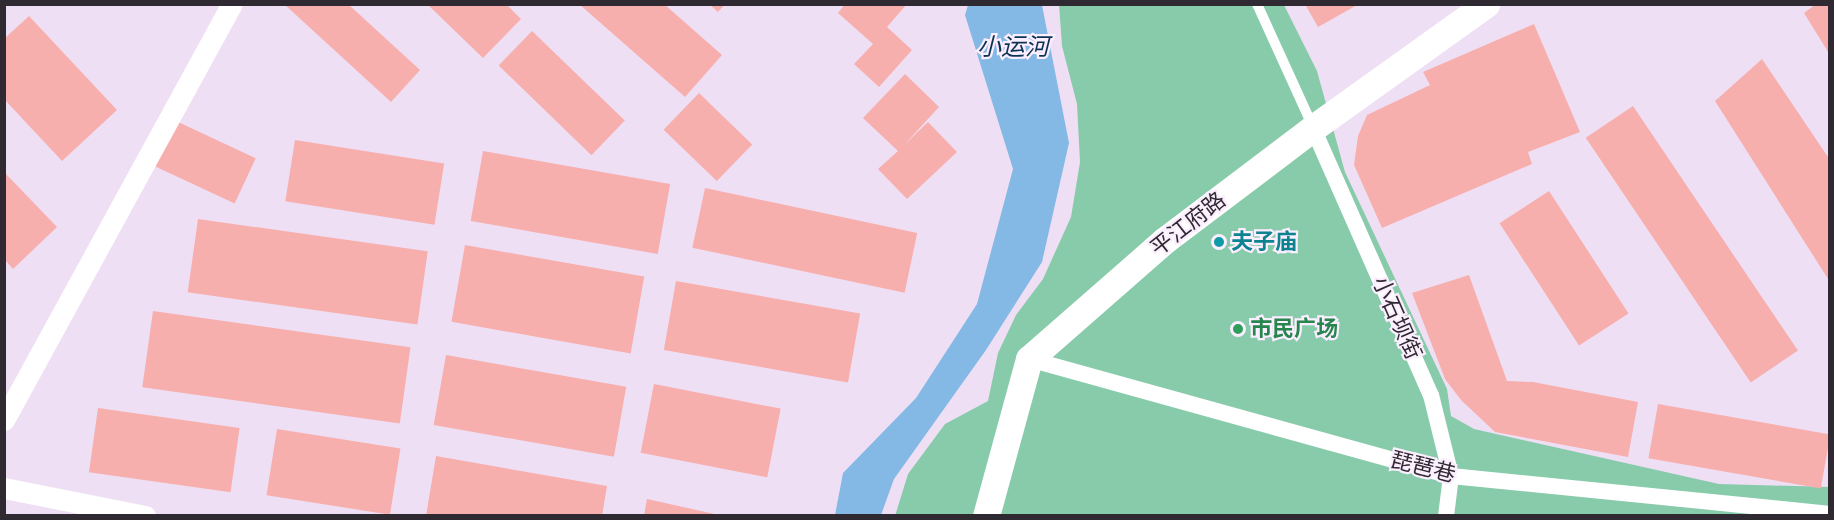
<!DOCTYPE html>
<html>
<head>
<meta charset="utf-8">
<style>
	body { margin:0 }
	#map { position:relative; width:1834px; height:520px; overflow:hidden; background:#efdff4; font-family:"PT Sans Narrow","Noto Sans SC",sans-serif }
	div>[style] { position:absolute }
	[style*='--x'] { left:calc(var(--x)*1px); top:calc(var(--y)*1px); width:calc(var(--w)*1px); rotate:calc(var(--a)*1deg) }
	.green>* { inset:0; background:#87cbab }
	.water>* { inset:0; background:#85b9e5 }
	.building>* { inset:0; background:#f7afae; transform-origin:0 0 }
	.service>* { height:10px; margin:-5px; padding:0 5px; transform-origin:5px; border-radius:5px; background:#fff }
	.pedestrian>* { height:16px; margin:-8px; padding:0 8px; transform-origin:8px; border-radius:8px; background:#fff }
	.minor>* { height:21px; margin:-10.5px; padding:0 10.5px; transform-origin:10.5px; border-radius:10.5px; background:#fff }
	.tertiary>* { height:27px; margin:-13.5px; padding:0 13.5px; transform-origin:13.5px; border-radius:13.5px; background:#fff }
	.dots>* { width:16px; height:16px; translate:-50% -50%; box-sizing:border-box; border:3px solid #fbeefe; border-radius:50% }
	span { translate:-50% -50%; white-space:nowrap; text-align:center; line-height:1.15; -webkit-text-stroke:4.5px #fbeefe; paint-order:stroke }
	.street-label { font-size:22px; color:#2f2931 }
	.culture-label { font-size:22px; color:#0d838f; font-weight:700 }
	.left { translate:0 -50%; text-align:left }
	.leisure-label { font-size:22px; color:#27864d; font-weight:700 }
	.water-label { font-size:24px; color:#0c3452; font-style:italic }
	.frame { position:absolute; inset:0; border:6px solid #2f2931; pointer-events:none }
</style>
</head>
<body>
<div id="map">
	<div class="green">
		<div style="clip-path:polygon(1059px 4px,1284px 5px,1317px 71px,1345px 172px,1447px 389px,1451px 416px,1474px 429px,1719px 484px,1830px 487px,1829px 516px,895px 516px,908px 474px,945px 424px,988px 401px,998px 353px,1016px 315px,1043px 279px,1071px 217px,1080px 162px,1077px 104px,1062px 46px)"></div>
	</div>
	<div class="water">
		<div style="clip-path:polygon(968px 5px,1042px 5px,1069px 143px,1042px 262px,986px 350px,894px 479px,881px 515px,835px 515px,843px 473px,916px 398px,977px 304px,1013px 169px,965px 15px)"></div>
	</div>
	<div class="building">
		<div style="clip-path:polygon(284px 4px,348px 4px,420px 70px,391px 102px)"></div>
		<div style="clip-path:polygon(427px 4px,506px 4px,521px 19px,483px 58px)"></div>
		<div style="clip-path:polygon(579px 4px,664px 4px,722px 55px,685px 97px)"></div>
		<div style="clip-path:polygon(709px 4px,725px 4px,718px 12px)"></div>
		<div style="clip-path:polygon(845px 4px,907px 4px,887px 27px,912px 50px,879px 87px,854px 64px,873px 44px,838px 13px)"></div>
		<div style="clip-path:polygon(1305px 4px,1359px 4px,1318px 27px)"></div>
		<div style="clip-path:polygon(1816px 4px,1830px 4px,1830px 55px,1804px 13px)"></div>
		<div style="clip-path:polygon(29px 16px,117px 110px,62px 161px,4px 99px,4px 39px)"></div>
		<div style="clip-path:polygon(1534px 24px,1580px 132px,1528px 152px,1532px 164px,1382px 228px,1354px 165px,1358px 136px,1367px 115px,1430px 85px,1423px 72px)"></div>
		<div style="left:532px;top:31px;width:129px;height:48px;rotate:44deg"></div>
		<div style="clip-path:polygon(1762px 59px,1830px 160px,1830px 282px,1715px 101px)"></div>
		<div style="clip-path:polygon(905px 74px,939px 107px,905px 144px,928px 122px,957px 152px,907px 199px,878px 169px,898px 151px,863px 118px)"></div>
		<div style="left:699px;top:93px;width:74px;height:51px;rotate:44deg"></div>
		<div style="left:1633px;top:106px;width:295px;height:57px;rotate:56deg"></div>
		<div style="left:176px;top:121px;width:88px;height:50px;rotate:25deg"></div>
		<div style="left:295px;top:140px;width:151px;height:62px;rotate:9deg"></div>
		<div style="left:483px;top:151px;width:190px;height:71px;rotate:10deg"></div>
		<div style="clip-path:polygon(5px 173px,57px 227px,13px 269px,5px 260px)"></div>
		<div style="left:705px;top:188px;width:217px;height:61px;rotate:12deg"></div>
		<div style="left:1549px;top:191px;width:146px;height:59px;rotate:57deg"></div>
		<div style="left:198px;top:219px;width:232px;height:74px;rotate:8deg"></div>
		<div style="left:465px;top:245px;width:182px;height:78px;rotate:10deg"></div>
		<div style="clip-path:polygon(1469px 275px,1507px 381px,1533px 382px,1638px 402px,1628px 457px,1495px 432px,1461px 400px,1445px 379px,1412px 293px)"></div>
		<div style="left:676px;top:281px;width:187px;height:70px;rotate:10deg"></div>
		<div style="left:153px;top:311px;width:260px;height:77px;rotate:8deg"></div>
		<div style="left:446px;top:355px;width:183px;height:71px;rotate:10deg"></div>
		<div style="left:654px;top:384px;width:129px;height:70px;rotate:11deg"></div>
		<div style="left:1658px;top:404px;width:175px;height:55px;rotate:10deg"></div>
		<div style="left:98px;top:408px;width:143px;height:65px;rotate:8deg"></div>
		<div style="left:277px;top:429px;width:125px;height:67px;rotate:9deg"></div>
		<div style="clip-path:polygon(436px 456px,607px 486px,602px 516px,426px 516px)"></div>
		<div style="clip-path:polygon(647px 499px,719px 515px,719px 516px,644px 516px)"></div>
	</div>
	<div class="service">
		<div style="--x:1257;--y:4;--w:135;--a:65.5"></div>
	</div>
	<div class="pedestrian">
		<div style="--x:1313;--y:128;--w:292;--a:66.2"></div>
		<div style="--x:1431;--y:395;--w:83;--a:76.1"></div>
		<div style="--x:1451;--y:476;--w:40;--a:97.1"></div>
		<div style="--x:1029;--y:359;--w:438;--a:15.5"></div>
		<div style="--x:1451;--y:476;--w:381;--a:5.7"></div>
	</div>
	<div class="minor">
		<div style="--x:4;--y:420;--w:474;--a:-61.3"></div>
		<div style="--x:4;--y:488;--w:144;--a:11.2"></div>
	</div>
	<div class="tertiary">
		<div style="--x:986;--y:516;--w:163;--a:-74.7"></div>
		<div style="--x:1029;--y:359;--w:181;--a:-41.2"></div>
		<div style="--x:1165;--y:240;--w:186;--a:-37.1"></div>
		<div style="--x:1313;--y:128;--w:213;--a:-35.6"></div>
	</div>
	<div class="dots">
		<div style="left:1219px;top:242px;background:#0f9aa8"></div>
		<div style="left:1238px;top:329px;background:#2e9e5b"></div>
	</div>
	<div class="street-label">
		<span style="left:1188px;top:224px;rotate:-38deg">平江府路</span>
		<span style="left:1397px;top:318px;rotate:66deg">小石坝街</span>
		<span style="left:1423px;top:467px;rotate:14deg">琵琶巷</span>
	</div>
	<div class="culture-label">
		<span class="left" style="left:1231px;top:242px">夫子庙</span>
	</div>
	<div class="leisure-label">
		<span class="left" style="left:1250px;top:329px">市民广场</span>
	</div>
	<div class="water-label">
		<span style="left:1013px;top:47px">小运河</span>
	</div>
	<div class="frame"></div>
</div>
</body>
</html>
